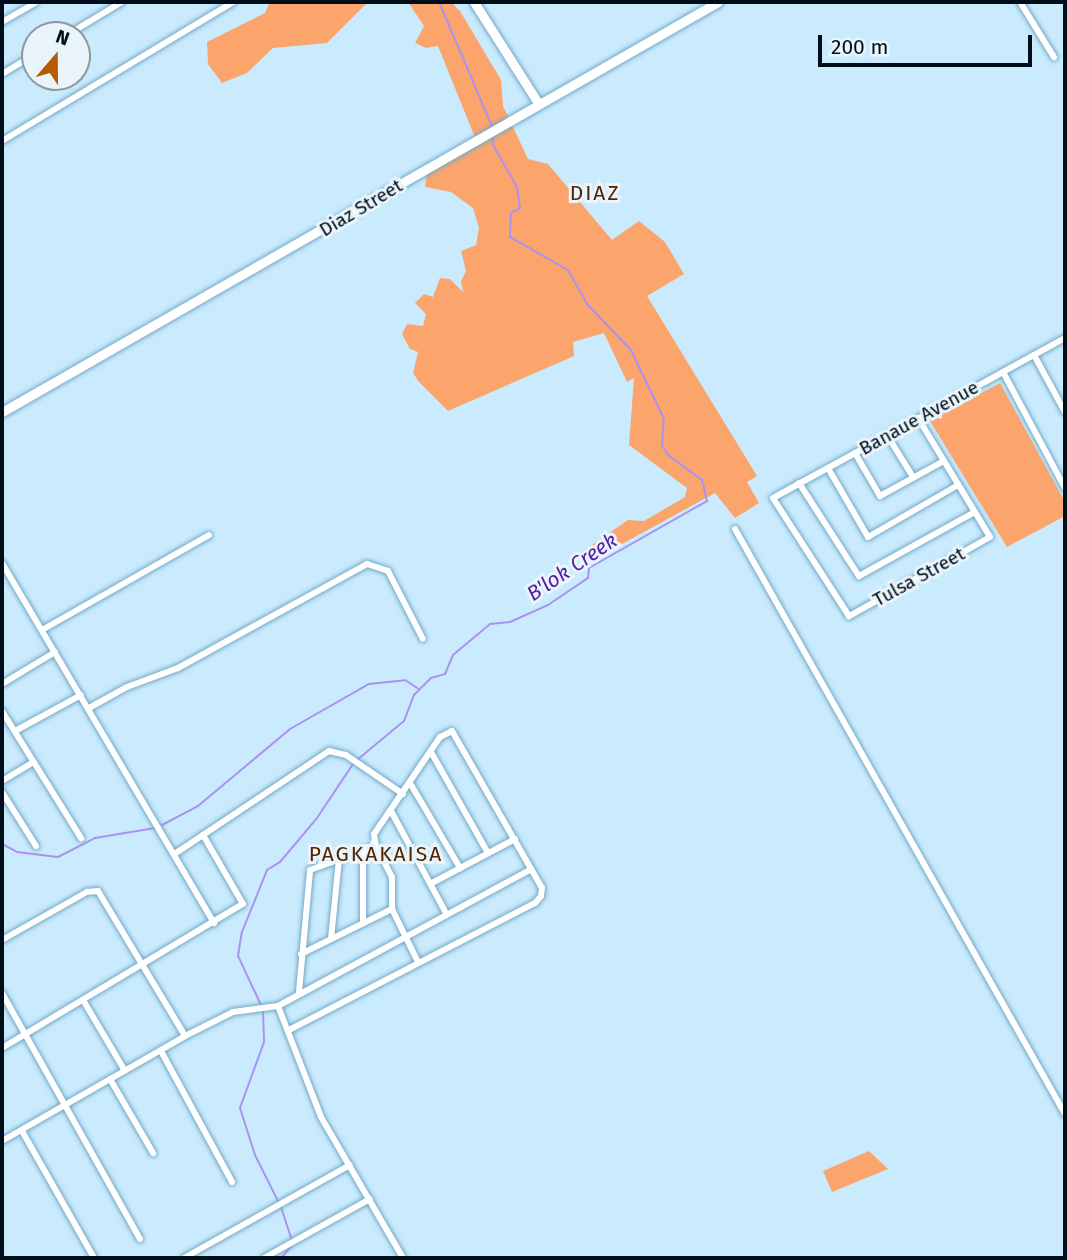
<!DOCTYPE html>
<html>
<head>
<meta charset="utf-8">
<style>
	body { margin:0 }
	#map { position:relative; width:1067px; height:1260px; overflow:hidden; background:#caebfe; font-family:"Fira Sans",sans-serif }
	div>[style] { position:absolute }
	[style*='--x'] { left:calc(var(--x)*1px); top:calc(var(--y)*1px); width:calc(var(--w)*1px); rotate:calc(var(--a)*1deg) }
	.green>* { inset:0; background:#fba56c }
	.stream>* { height:2px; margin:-1px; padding:0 1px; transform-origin:1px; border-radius:1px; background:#a993f1 }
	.roads { filter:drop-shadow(0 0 2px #73aac8) drop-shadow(0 0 2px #73aac8) }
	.street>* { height:6px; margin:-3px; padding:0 3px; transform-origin:3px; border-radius:3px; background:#fff }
	.secondary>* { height:9px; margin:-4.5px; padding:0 4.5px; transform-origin:4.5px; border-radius:4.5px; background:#fff }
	span { translate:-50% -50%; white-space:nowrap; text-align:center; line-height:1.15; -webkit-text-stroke:6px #e9f4fb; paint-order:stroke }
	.street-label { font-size:19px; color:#000e19 }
	.neighbourhood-label { font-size:21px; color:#512501; letter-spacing:2px }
	.water-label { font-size:21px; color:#551ea8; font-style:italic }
	.frame { position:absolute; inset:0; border:4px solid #000e19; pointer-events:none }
	.north { position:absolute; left:21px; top:21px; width:70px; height:70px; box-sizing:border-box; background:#e9f4fb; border:2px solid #8c98a1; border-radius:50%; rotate:20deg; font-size:19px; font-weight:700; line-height:28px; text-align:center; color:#000e19 }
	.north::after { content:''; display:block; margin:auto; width:24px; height:32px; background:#b75b01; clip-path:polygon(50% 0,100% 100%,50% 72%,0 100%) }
	.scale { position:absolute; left:818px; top:35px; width:214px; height:32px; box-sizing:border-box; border:4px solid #000e19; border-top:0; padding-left:9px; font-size:21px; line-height:24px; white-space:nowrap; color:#000e19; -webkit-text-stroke:5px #e9f4fb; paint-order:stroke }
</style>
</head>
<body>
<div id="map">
	<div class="green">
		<div style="clip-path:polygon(270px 2px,368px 2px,327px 43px,273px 48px,247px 73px,222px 83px,208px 64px,207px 42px,265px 13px)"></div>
		<div style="clip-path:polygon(408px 2px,451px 2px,460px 11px,501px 80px,503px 106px,528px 159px,548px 164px,612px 240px,639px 221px,665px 242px,684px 274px,647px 296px,757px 476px,747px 482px,759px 503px,735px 518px,715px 493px,602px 555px,583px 551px,628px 520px,644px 521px,685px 497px,687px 488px,629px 445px,634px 378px,627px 382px,604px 333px,573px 342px,574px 356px,448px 411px,419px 382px,413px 373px,418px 352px,410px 349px,402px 334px,407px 324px,423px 326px,426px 314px,415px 303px,424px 294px,433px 297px,440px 278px,450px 279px,463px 292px,461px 281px,466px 271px,461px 251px,476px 245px,479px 228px,473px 208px,451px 192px,425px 187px,427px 174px,478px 145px,438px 46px,426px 48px,415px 43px,424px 26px)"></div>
		<div style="clip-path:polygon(1000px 383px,1065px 502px,1065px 516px,1007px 547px,930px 421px)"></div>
		<div style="clip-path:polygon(869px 1151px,888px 1169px,832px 1192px,823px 1171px)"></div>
	</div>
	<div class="stream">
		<div style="--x:439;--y:2;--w:135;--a:66.9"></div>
		<div style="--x:357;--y:760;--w:61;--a:-39.7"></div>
		<div style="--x:404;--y:721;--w:28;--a:-69"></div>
		<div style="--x:414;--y:695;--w:24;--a:-45"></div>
		<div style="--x:431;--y:678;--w:15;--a:-16"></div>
		<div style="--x:445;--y:674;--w:21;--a:-67"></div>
		<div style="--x:453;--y:655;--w:48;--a:-40"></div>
		<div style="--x:490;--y:624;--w:20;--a:-6"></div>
		<div style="--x:510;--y:622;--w:42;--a:-24.1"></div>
		<div style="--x:548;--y:605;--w:48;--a:-34"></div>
		<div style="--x:588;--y:578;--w:10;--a:-84"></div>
		<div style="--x:589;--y:568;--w:136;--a:-29.6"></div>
		<div style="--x:707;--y:501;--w:22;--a:-103"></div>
		<div style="--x:702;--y:480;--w:42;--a:-143.7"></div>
		<div style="--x:668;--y:455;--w:12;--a:-121"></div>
		<div style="--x:662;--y:445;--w:26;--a:-86"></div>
		<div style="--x:664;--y:419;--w:76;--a:-115.6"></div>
		<div style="--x:631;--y:350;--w:64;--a:-133.7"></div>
		<div style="--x:587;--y:304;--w:39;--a:-119"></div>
		<div style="--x:568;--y:270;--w:67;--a:-150.4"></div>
		<div style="--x:510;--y:237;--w:24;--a:-88"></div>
		<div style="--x:511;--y:213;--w:10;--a:-29"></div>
		<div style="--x:520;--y:208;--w:21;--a:-98"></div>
		<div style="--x:517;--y:187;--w:48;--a:-119.7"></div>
		<div style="--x:493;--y:145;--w:10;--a:-90"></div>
		<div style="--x:162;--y:825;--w:41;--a:-27.8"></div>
		<div style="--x:198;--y:806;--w:120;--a:-39.9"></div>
		<div style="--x:290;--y:729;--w:91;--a:-29.7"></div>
		<div style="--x:369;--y:684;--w:36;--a:-6"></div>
		<div style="--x:405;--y:680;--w:17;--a:33"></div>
		<div style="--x:2;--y:844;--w:17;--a:28"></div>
		<div style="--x:17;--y:852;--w:41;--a:7"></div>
		<div style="--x:58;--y:857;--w:42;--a:-27.2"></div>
		<div style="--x:95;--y:838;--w:61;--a:-9.5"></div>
		<div style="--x:261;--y:1005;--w:54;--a:-115.1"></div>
		<div style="--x:238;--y:956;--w:24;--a:-81"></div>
		<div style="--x:242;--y:932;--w:67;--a:-68"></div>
		<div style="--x:267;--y:870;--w:15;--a:-32"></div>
		<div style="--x:280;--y:862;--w:57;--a:-49.9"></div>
		<div style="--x:317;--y:818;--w:65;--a:-56.3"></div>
		<div style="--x:263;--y:1011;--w:31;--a:88"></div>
		<div style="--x:264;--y:1042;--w:70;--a:110"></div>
		<div style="--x:240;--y:1108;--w:49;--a:72.3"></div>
		<div style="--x:255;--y:1155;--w:51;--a:63.4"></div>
		<div style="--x:281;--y:1207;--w:35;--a:72"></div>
		<div style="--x:281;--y:1258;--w:15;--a:-48"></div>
	</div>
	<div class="roads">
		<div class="street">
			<div style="--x:1020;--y:2;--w:65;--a:58.3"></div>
			<div style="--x:2;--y:22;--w:39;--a:-30"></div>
			<div style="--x:67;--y:35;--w:64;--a:-31"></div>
			<div style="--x:2;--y:74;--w:39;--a:-31"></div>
			<div style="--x:2;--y:141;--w:270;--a:-31"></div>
			<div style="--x:1034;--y:355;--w:65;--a:61.5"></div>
			<div style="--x:1003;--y:372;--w:132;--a:61.9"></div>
			<div style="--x:918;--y:418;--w:139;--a:58.8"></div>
			<div style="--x:990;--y:537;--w:162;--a:150.7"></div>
			<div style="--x:849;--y:616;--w:140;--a:-122.8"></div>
			<div style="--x:773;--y:498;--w:262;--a:-28.7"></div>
			<div style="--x:1003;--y:372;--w:71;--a:-28.7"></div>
			<div style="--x:887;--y:435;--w:49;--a:58.2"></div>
			<div style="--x:855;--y:453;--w:50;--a:59.8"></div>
			<div style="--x:880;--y:496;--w:73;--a:-28.7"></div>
			<div style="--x:828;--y:468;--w:80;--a:59.9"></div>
			<div style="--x:868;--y:537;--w:104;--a:-30"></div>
			<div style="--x:799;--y:483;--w:111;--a:57.2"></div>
			<div style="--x:859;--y:576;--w:132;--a:-28.9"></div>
			<div style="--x:735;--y:529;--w:672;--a:60.57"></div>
			<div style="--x:2;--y:563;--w:418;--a:59.5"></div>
			<div style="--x:42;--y:630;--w:192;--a:-29.6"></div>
			<div style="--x:2;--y:684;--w:62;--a:-31.1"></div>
			<div style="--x:89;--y:708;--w:43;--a:-28.9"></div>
			<div style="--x:127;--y:687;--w:54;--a:-20.4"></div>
			<div style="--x:178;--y:668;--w:216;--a:-28.8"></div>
			<div style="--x:367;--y:564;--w:22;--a:18"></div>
			<div style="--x:388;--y:571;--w:76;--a:62.8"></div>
			<div style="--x:2;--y:711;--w:150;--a:58.1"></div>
			<div style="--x:15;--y:731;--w:75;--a:-28.6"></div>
			<div style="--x:431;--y:752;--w:116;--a:60.6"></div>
			<div style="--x:2;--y:781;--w:37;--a:-31"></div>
			<div style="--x:410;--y:783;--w:99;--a:59.5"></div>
			<div style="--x:2;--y:792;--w:64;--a:57.8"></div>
			<div style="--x:391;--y:811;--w:116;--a:61.7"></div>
			<div style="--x:363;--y:851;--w:72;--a:90"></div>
			<div style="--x:176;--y:853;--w:184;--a:-33.7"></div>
			<div style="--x:329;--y:751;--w:17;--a:13"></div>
			<div style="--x:346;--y:755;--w:69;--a:34.4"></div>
			<div style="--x:432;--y:883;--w:94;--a:-27.9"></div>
			<div style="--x:331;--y:939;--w:80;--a:-84.3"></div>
			<div style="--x:2;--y:940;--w:98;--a:-29.5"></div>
			<div style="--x:87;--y:892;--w:11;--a:-5"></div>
			<div style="--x:98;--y:891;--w:169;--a:59"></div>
			<div style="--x:301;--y:954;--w:102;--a:-26.3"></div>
			<div style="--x:299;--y:992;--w:122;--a:-84.8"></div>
			<div style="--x:310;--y:870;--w:70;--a:-20"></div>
			<div style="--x:2;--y:993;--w:282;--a:60.7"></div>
			<div style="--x:83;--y:1000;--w:82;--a:59.4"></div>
			<div style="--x:278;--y:1006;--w:119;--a:68.8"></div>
			<div style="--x:321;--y:1117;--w:163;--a:59.8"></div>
			<div style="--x:289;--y:1030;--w:277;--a:-27.3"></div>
			<div style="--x:535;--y:903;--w:9;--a:-49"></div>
			<div style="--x:541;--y:896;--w:8;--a:-83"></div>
			<div style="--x:542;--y:888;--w:181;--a:-119.8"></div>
			<div style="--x:452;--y:731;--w:13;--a:153"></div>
			<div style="--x:440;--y:737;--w:117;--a:124.2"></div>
			<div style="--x:374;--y:834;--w:12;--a:81"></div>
			<div style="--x:376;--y:846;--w:35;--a:63"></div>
			<div style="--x:392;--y:877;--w:32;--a:90"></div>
			<div style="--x:392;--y:909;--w:59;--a:63.9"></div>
			<div style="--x:2;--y:1048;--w:281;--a:-30.9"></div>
			<div style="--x:243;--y:904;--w:80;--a:-120.1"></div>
			<div style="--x:161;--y:1051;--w:149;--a:61.5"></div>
			<div style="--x:110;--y:1079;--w:86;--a:59.8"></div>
			<div style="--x:22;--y:1131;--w:146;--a:60.4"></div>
			<div style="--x:2;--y:1141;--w:211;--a:-29.8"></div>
			<div style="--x:185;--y:1036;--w:54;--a:-26.6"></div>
			<div style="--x:233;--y:1012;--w:45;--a:-7.6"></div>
			<div style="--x:278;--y:1006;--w:288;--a:-28.4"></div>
			<div style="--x:184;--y:1258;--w:190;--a:-29.3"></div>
			<div style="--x:264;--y:1258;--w:121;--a:-29.1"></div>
		</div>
		<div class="secondary">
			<div style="--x:474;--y:2;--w:120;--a:57.6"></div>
			<div style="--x:2;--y:412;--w:825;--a:-29.8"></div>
		</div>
	</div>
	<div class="street-label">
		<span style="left:361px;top:208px;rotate:-31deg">Diaz Street</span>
		<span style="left:919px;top:418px;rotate:-29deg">Banaue Avenue</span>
		<span style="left:919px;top:577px;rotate:-29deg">Tulsa Street</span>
	</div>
	<div class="neighbourhood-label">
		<span style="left:595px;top:193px">DIAZ</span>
		<span style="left:376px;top:854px">PAGKAKAISA</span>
	</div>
	<div class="water-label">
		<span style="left:572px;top:567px;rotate:-34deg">B'lok Creek</span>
	</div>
	<div class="frame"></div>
	<div class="north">N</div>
	<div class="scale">200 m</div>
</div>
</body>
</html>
